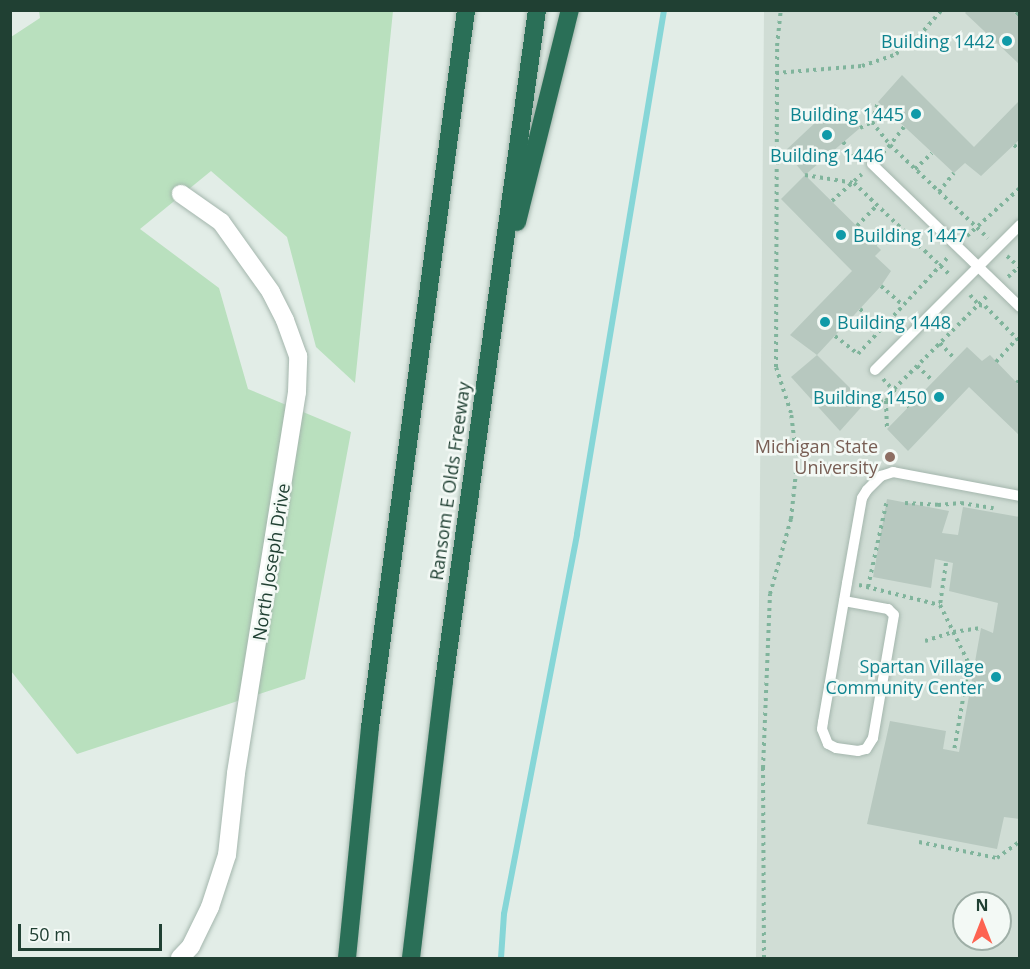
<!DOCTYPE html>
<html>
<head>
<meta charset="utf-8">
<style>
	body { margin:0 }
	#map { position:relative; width:1030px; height:969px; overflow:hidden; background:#e2ede7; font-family:"Open Sans",sans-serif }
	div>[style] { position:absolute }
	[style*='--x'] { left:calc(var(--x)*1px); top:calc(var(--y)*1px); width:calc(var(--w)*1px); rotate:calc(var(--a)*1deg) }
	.built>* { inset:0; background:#d0ddd5 }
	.green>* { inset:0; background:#b9e0be }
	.stream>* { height:6px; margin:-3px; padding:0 3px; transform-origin:3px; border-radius:3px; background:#86d6d7 }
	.building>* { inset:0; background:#b7c8bf }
	.path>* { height:4px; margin-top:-2px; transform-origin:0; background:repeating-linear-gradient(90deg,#80b49c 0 3px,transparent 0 7.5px) }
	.roads { filter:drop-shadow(0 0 2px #a4b6ad) drop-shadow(0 0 2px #a4b6ad) }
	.service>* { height:10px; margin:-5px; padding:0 5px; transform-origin:5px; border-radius:5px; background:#fff }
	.minor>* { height:18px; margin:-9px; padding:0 9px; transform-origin:9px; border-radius:9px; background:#fff }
	.motorway>* { height:18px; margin:-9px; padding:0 9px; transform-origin:9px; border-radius:9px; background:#2a6f57 }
	.dots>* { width:16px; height:16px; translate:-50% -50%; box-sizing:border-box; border:3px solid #f3f9f5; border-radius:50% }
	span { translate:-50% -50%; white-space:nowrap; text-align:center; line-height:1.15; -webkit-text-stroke:5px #f3f9f5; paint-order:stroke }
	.culture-label { font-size:18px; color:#0d838f }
	.right { translate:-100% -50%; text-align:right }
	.left { translate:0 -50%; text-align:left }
	.education-label { font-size:18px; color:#785e54 }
	.street-label { font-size:18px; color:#204033 }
	.frame { position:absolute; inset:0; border:12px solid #204033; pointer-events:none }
	.north { position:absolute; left:952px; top:891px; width:60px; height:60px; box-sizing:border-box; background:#f3f9f5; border:2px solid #9fafa7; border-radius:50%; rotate:0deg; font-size:16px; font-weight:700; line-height:24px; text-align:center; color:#204033 }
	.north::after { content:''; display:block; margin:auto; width:21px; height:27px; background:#fd6351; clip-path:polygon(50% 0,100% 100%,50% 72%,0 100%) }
	.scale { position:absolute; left:18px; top:924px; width:144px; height:27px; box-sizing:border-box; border:3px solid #204033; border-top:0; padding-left:8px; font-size:18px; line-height:21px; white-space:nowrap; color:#204033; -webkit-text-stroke:4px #f3f9f5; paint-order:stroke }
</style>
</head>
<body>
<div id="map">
	<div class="built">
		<div style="clip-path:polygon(evenodd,764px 11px,1019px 11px,1019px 958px,756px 958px,764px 11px,964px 903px,1000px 903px,1000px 939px,964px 939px,964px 903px)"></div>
	</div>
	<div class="green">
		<div style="clip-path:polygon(39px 11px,393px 11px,355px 383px,316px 347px,287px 237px,211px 171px,140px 229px,219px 288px,248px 389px,351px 432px,305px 679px,77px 754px,11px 671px,11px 37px,40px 18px)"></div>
	</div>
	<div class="stream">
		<div style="--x:501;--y:958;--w:44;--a:-86.1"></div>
		<div style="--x:504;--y:914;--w:387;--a:-79.1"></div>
		<div style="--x:577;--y:534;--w:531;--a:-80.57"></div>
	</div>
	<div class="building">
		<div style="clip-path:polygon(968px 10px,1012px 10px,1020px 18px,1020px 65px,965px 13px)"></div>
		<div style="clip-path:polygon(902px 75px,974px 147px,1020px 100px,1020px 139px,981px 176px,965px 163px,954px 173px,878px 102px)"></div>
		<div style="clip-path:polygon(835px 104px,860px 128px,805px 175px,785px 151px)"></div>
		<div style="clip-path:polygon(805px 175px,881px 250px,875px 256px,891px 271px,881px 286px,817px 355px,790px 335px,852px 271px,781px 199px)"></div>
		<div style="clip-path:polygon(967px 347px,982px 361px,990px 355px,1020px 386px,1020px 436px,969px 387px,908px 451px,887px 429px)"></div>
		<div style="clip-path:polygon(817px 355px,865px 403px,840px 431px,791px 377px)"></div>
		<div style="clip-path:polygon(887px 499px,949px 511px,942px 533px,958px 535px,963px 507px,1020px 517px,1020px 819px,1004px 817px,997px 849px,867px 824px,890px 721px,946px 731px,943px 749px,959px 752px,981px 628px,993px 633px,998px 603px,949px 591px,953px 563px,935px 559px,931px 588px,873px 577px)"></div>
	</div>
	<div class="path">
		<div style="--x:1016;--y:15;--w:6;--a:-45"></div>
		<div style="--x:776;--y:73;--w:86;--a:-4.7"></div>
		<div style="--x:862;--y:66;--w:36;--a:-19"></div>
		<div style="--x:896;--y:54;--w:29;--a:-38"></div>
		<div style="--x:919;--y:36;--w:35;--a:-49"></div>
		<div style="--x:872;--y:122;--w:29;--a:52"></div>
		<div style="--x:890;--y:145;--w:12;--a:132"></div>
		<div style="--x:904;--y:127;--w:23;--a:128"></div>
		<div style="--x:890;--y:145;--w:135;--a:43.5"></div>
		<div style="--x:860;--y:128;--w:13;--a:-27"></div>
		<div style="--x:872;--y:122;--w:21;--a:-73"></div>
		<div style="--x:843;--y:142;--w:23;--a:50"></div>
		<div style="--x:1014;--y:145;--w:8;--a:40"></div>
		<div style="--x:915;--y:169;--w:23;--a:-43"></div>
		<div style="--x:805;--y:175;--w:50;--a:9.3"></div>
		<div style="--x:854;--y:183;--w:133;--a:43.8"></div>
		<div style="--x:939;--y:192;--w:24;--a:-52"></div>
		<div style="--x:832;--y:201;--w:40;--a:-42"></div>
		<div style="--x:857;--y:226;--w:29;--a:-46"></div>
		<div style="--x:967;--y:236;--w:72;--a:-42.2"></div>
		<div style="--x:875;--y:244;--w:30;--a:-40"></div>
		<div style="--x:1007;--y:256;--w:16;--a:43"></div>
		<div style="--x:1008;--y:277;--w:16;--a:-43"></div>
		<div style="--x:881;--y:286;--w:30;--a:41"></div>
		<div style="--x:970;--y:295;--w:13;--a:48"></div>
		<div style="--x:979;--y:305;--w:6;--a:9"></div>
		<div style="--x:985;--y:306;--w:50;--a:45.8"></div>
		<div style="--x:860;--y:309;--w:30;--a:40"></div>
		<div style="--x:835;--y:336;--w:29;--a:38"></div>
		<div style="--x:858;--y:354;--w:132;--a:-47.1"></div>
		<div style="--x:940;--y:343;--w:22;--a:47"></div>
		<div style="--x:996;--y:362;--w:31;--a:-48"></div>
		<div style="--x:917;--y:366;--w:22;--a:43"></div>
		<div style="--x:883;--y:379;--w:38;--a:47"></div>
		<div style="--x:1017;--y:383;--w:5;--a:-53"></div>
		<div style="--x:886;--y:401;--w:28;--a:88"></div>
		<div style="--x:865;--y:403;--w:21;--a:-5"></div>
		<div style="--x:886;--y:401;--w:14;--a:-56"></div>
		<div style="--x:894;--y:389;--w:134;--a:-45"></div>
		<div style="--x:905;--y:503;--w:33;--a:3"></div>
		<div style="--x:938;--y:505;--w:23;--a:-5"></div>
		<div style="--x:961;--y:503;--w:33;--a:9"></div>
		<div style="--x:946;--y:563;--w:42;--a:98.1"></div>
		<div style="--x:940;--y:605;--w:66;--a:63.8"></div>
		<div style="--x:969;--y:664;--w:88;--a:99.8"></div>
		<div style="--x:859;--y:585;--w:83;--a:13.9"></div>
		<div style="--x:868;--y:587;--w:89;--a:-77.7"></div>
		<div style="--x:925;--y:641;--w:29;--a:-18"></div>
		<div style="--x:953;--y:632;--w:28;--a:-8"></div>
		<div style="--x:919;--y:842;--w:80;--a:11.6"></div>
		<div style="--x:997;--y:858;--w:29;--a:-36"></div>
		<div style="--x:764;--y:958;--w:190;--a:-90.3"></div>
		<div style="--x:763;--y:768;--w:174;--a:-87.7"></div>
		<div style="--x:770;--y:594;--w:78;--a:-74.4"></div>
		<div style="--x:791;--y:519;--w:56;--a:-83.9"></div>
		<div style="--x:797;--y:463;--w:50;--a:-96.8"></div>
		<div style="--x:791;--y:413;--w:48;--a:-108.1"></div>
		<div style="--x:776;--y:367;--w:321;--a:-89.8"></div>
		<div style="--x:777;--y:46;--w:36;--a:-84"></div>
	</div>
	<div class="roads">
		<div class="service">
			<div style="--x:872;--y:164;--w:206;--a:44"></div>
			<div style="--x:875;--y:370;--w:205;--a:-45"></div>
			<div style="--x:844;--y:601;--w:45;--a:10.3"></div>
			<div style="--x:888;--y:609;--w:8;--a:45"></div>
			<div style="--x:894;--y:615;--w:125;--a:99.7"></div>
			<div style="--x:873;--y:738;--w:13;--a:122"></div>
			<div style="--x:866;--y:749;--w:8;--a:166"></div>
			<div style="--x:858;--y:751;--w:22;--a:-172"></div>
			<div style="--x:836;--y:748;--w:9;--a:-153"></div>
			<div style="--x:828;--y:744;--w:16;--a:-112"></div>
			<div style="--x:822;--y:729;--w:7;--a:-82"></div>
			<div style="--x:823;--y:722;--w:141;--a:-80.2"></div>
			<div style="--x:847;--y:583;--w:86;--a:-80"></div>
			<div style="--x:862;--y:498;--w:9;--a:-58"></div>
			<div style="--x:867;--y:490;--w:20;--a:-45"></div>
			<div style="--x:881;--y:476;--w:13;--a:-18"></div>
			<div style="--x:893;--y:472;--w:129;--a:10.7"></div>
		</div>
		<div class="minor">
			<div style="--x:180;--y:958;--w:16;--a:-47"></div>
			<div style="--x:191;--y:946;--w:43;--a:-64"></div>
			<div style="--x:210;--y:907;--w:55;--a:-71.9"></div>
			<div style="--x:227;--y:855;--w:82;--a:-83.7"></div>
			<div style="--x:236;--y:773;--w:386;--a:-80.9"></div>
			<div style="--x:297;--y:392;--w:36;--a:-88"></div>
			<div style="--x:298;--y:356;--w:38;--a:-110"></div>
			<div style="--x:285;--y:320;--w:31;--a:-117"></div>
			<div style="--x:271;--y:292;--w:86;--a:-125.5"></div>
			<div style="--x:221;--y:222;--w:49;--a:-145"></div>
		</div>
		<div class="motorway">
			<div style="--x:517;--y:222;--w:219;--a:-76"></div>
			<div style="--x:347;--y:958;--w:232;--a:-84.3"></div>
			<div style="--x:370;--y:727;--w:723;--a:-82.37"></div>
			<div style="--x:411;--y:958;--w:279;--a:-83.2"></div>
			<div style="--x:444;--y:681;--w:677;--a:-82.11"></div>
		</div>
	</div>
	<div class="dots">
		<div style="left:1007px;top:41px;background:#0f9aa8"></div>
		<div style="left:916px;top:114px;background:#0f9aa8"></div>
		<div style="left:827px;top:135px;background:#0f9aa8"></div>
		<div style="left:841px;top:235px;background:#0f9aa8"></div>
		<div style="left:825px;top:322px;background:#0f9aa8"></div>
		<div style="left:939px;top:397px;background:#0f9aa8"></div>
		<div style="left:890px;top:457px;background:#8d6e63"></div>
		<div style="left:996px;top:677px;background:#0f9aa8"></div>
	</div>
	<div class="culture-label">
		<span class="right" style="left:995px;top:41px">Building 1442</span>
		<span class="right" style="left:904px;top:114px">Building 1445</span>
		<span style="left:827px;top:155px">Building 1446</span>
		<span class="left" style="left:853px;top:235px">Building 1447</span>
		<span class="left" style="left:837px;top:322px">Building 1448</span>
		<span class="right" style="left:927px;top:397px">Building 1450</span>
		<span class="right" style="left:984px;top:677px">Spartan Village<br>Community Center</span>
	</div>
	<div class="education-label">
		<span class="right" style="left:878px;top:457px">Michigan State<br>University</span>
	</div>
	<div class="street-label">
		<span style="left:450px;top:481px;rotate:-82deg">Ransom E Olds Freeway</span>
		<span style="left:271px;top:562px;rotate:-81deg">North Joseph Drive</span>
	</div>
	<div class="frame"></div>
	<div class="north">N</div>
	<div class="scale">50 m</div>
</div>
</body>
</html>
